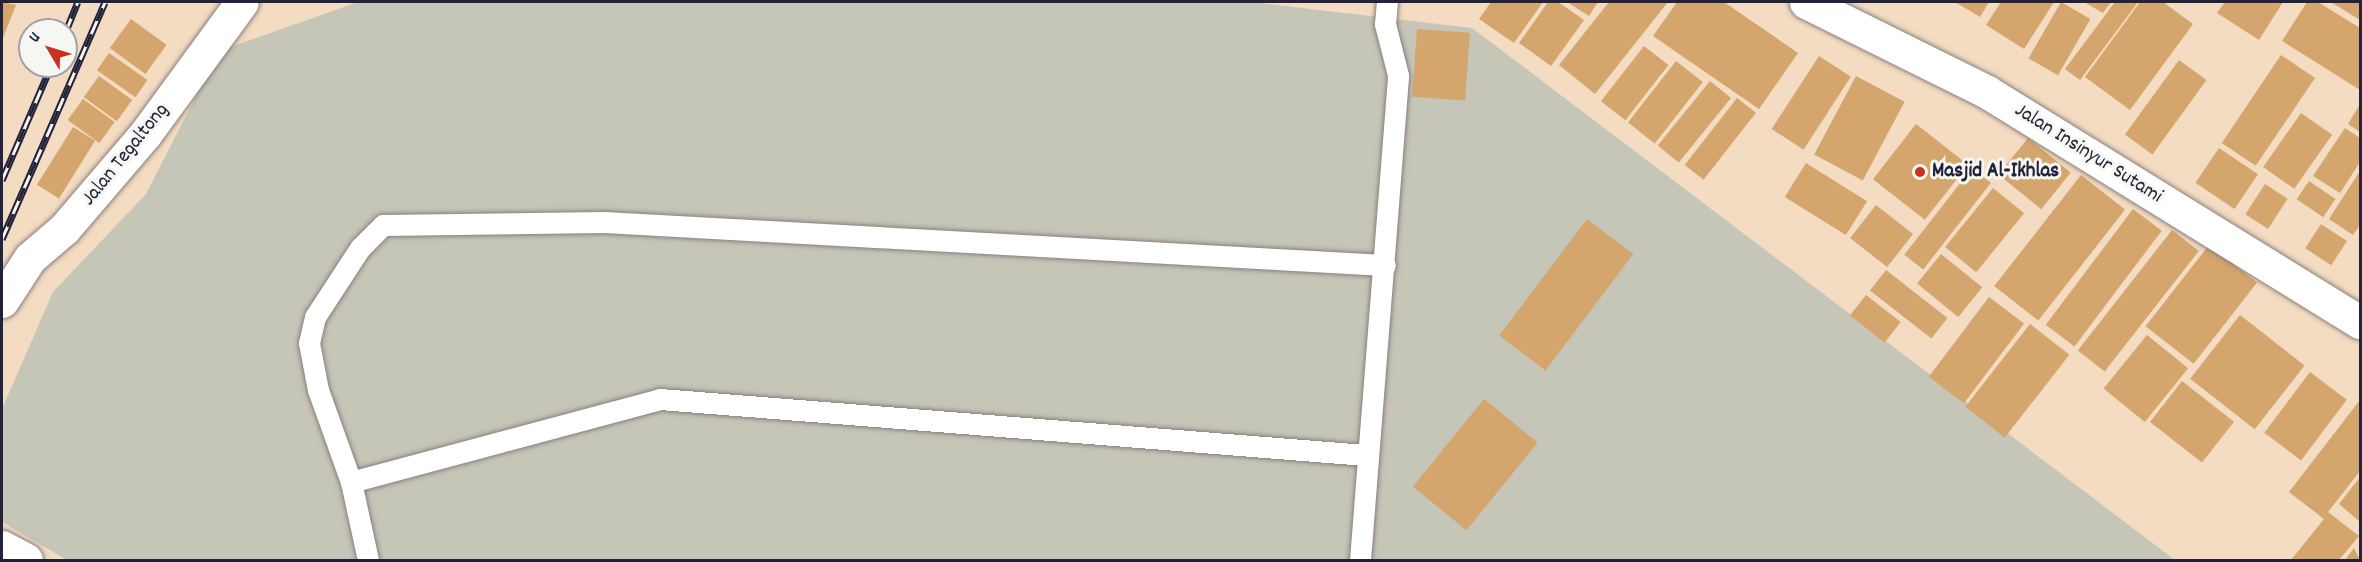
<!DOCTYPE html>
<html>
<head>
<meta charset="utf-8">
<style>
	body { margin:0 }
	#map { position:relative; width:2362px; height:562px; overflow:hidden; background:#f3dcc1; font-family:Dekko,sans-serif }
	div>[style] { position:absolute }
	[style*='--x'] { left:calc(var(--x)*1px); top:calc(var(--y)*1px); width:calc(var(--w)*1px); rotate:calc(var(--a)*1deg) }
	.industrial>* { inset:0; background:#c5c5b8 }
	.building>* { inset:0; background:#d4a56c; transform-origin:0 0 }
	.roads { filter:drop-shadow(0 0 2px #8a7f7e) drop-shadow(0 0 2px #8a7f7e) }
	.service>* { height:21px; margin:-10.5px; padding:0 10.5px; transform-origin:10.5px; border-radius:10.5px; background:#fff }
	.minor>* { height:33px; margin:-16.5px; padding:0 16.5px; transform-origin:16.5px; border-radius:16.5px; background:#fff }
	.rail>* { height:7px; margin-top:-3.5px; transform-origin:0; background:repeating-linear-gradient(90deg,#f6f6f2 0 14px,#22223b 0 28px); box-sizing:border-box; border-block:2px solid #22223b }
	.dots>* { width:16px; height:16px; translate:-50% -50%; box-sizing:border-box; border:3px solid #f6f6f2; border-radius:50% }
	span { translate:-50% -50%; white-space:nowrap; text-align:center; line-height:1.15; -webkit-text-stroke:6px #f6f6f2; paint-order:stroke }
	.street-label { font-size:21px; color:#22223b }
	.poi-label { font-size:21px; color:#22223b; font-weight:700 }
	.left { translate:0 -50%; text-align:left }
	.frame { position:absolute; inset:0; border:3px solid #22223b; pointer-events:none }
	.north { position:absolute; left:18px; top:18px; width:60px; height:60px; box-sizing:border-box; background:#f6f6f2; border:2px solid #a1a1a9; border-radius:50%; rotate:308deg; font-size:16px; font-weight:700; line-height:24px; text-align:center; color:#22223b }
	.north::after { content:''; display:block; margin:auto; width:21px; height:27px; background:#c8321e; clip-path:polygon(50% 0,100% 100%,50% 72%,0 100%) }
</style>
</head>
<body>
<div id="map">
	<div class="industrial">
		<div style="clip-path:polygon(358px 2px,1251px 2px,1472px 28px,2175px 560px,67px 560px,2px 522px,2px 409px,53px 292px,146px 194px,219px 51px)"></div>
	</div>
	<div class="building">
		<div style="clip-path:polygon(2px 2px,16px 5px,2px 40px)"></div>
		<div style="clip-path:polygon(1491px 2px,1543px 2px,1514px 43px,1479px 19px)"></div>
		<div style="clip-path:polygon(1548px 2px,1558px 2px,1584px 20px,1551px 66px,1519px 43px)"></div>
		<div style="clip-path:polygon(1567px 2px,1598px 2px,1589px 16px)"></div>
		<div style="clip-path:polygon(1609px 2px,1668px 2px,1595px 94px,1559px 65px)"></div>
		<div style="clip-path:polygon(1677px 2px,1724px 2px,1798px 53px,1759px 109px,1653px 36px)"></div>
		<div style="clip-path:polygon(1955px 2px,1989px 2px,1980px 17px)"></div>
		<div style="clip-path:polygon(2001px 2px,2054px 2px,2024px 49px,1986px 25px)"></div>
		<div style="left:2061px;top:2px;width:34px;height:65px;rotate:30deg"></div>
		<div style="clip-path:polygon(2084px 2px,2111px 2px,2103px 13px)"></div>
		<div style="clip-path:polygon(2115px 2px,2138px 2px,2080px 80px,2065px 69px)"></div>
		<div style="clip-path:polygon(2140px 2px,2163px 2px,2193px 24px,2130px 110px,2085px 77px)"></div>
		<div style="clip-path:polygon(2225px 2px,2283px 2px,2259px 40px,2217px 13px)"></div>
		<div style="clip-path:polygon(2307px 2px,2318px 2px,2360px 28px,2360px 90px,2282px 41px)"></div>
		<div style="clip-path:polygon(2331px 2px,2360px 2px,2360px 20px)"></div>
		<div style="left:131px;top:19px;width:44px;height:36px;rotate:36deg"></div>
		<div style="left:1417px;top:29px;width:53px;height:68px;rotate:4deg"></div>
		<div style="left:1644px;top:46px;width:31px;height:70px;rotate:38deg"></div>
		<div style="left:109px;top:53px;width:47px;height:21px;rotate:35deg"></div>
		<div style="left:2281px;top:55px;width:41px;height:106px;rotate:34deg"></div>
		<div style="left:1819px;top:56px;width:38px;height:87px;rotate:33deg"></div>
		<div style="left:2179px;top:60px;width:34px;height:92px;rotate:36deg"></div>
		<div style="left:1676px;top:61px;width:34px;height:78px;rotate:38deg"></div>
		<div style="left:99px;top:76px;width:41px;height:26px;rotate:36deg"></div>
		<div style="left:1856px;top:76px;width:55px;height:89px;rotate:28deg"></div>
		<div style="left:1710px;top:81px;width:27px;height:83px;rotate:39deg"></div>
		<div style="left:1737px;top:98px;width:24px;height:85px;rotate:38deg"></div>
		<div style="left:83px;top:99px;width:39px;height:26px;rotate:36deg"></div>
		<div style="clip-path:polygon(2360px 104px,2360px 132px,2348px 124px)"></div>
		<div style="left:2301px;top:113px;width:38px;height:66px;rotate:35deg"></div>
		<div style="left:1916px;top:124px;width:66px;height:70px;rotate:38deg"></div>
		<div style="left:73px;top:127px;width:26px;height:68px;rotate:32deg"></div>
		<div style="clip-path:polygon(2345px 128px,2360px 138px,2360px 162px,2340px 193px,2313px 176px)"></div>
		<div style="left:2028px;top:138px;width:55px;height:47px;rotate:39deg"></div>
		<div style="left:2219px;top:148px;width:47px;height:42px;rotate:34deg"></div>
		<div style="left:1806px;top:163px;width:72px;height:40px;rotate:32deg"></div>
		<div style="left:1972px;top:168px;width:24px;height:110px;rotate:38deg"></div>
		<div style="clip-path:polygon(2360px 171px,2360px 225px,2353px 235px,2329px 219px)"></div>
		<div style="left:2081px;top:175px;width:56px;height:141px;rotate:38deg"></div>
		<div style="left:2309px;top:181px;width:32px;height:22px;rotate:34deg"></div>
		<div style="left:2265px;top:184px;width:27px;height:36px;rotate:33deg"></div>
		<div style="left:1993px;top:188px;width:40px;height:76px;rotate:39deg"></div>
		<div style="left:1876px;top:205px;width:47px;height:42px;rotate:38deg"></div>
		<div style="left:2133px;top:209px;width:36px;height:145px;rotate:37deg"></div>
		<div style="left:1587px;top:219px;width:58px;height:146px;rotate:37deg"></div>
		<div style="left:2321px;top:224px;width:31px;height:29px;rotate:33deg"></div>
		<div style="left:2172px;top:230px;width:34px;height:153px;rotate:38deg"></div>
		<div style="left:2209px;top:245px;width:61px;height:103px;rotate:38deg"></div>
		<div style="left:1941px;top:254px;width:53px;height:38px;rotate:39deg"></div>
		<div style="left:1886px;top:270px;width:78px;height:26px;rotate:38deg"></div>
		<div style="left:1866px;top:295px;width:44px;height:26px;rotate:38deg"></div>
		<div style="left:1989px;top:297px;width:44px;height:100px;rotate:37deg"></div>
		<div style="left:2240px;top:315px;width:82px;height:81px;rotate:38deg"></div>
		<div style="left:2030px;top:324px;width:50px;height:105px;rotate:38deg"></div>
		<div style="left:2147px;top:335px;width:53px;height:69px;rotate:39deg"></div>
		<div style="left:2310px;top:372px;width:46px;height:76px;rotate:37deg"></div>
		<div style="left:2182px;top:381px;width:66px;height:52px;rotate:38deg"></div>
		<div style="left:1484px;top:399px;width:69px;height:113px;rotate:39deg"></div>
		<div style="clip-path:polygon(2360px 400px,2360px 471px,2328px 512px,2359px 536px,2339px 560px,2291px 560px,2324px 519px,2289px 492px)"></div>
		<div style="clip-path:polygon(2360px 477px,2360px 522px,2339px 504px)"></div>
		<div style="clip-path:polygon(2354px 548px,2360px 560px,2345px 560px)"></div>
	</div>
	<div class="roads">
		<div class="service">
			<div style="--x:351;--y:482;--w:320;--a:-15"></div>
			<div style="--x:660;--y:399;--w:708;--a:4.54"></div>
			<div style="--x:368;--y:560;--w:80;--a:-102.3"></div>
			<div style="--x:351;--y:482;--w:98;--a:-109.7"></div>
			<div style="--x:318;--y:390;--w:48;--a:-100.8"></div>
			<div style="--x:309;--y:343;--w:27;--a:-77"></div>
			<div style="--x:315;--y:317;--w:82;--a:-56.9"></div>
			<div style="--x:360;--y:248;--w:33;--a:-45"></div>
			<div style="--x:383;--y:225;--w:221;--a:-0.8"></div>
			<div style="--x:604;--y:222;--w:782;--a:3.15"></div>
			<div style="--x:1360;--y:560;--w:486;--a:-85.5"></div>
			<div style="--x:1398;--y:75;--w:53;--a:-104.3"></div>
			<div style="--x:1385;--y:24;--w:22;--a:-85"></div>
		</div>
		<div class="minor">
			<div style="--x:1806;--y:2;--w:202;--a:26.4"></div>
			<div style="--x:1987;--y:92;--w:438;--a:31.7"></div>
			<div style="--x:2;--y:301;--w:51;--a:-56.9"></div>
			<div style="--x:30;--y:258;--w:45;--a:-40.5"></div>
			<div style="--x:64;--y:229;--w:126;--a:-49.5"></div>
			<div style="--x:146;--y:133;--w:162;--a:-53.8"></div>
			<div style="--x:2;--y:547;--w:27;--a:28"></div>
		</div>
	</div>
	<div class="rail">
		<div style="--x:66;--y:31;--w:31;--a:-68"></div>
		<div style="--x:2;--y:180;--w:124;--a:-66.7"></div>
		<div style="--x:2;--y:239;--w:258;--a:-66.5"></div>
	</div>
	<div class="dots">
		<div style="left:1920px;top:172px;background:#c8321e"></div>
	</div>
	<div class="street-label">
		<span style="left:2088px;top:154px;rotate:32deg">Jalan Insinyur Sutami</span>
		<span style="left:126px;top:155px;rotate:-51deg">Jalan Tegaltong</span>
	</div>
	<div class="poi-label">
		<span class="left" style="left:1932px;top:172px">Masjid Al-Ikhlas</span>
	</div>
	<div class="frame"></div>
	<div class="north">U</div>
</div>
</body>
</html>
